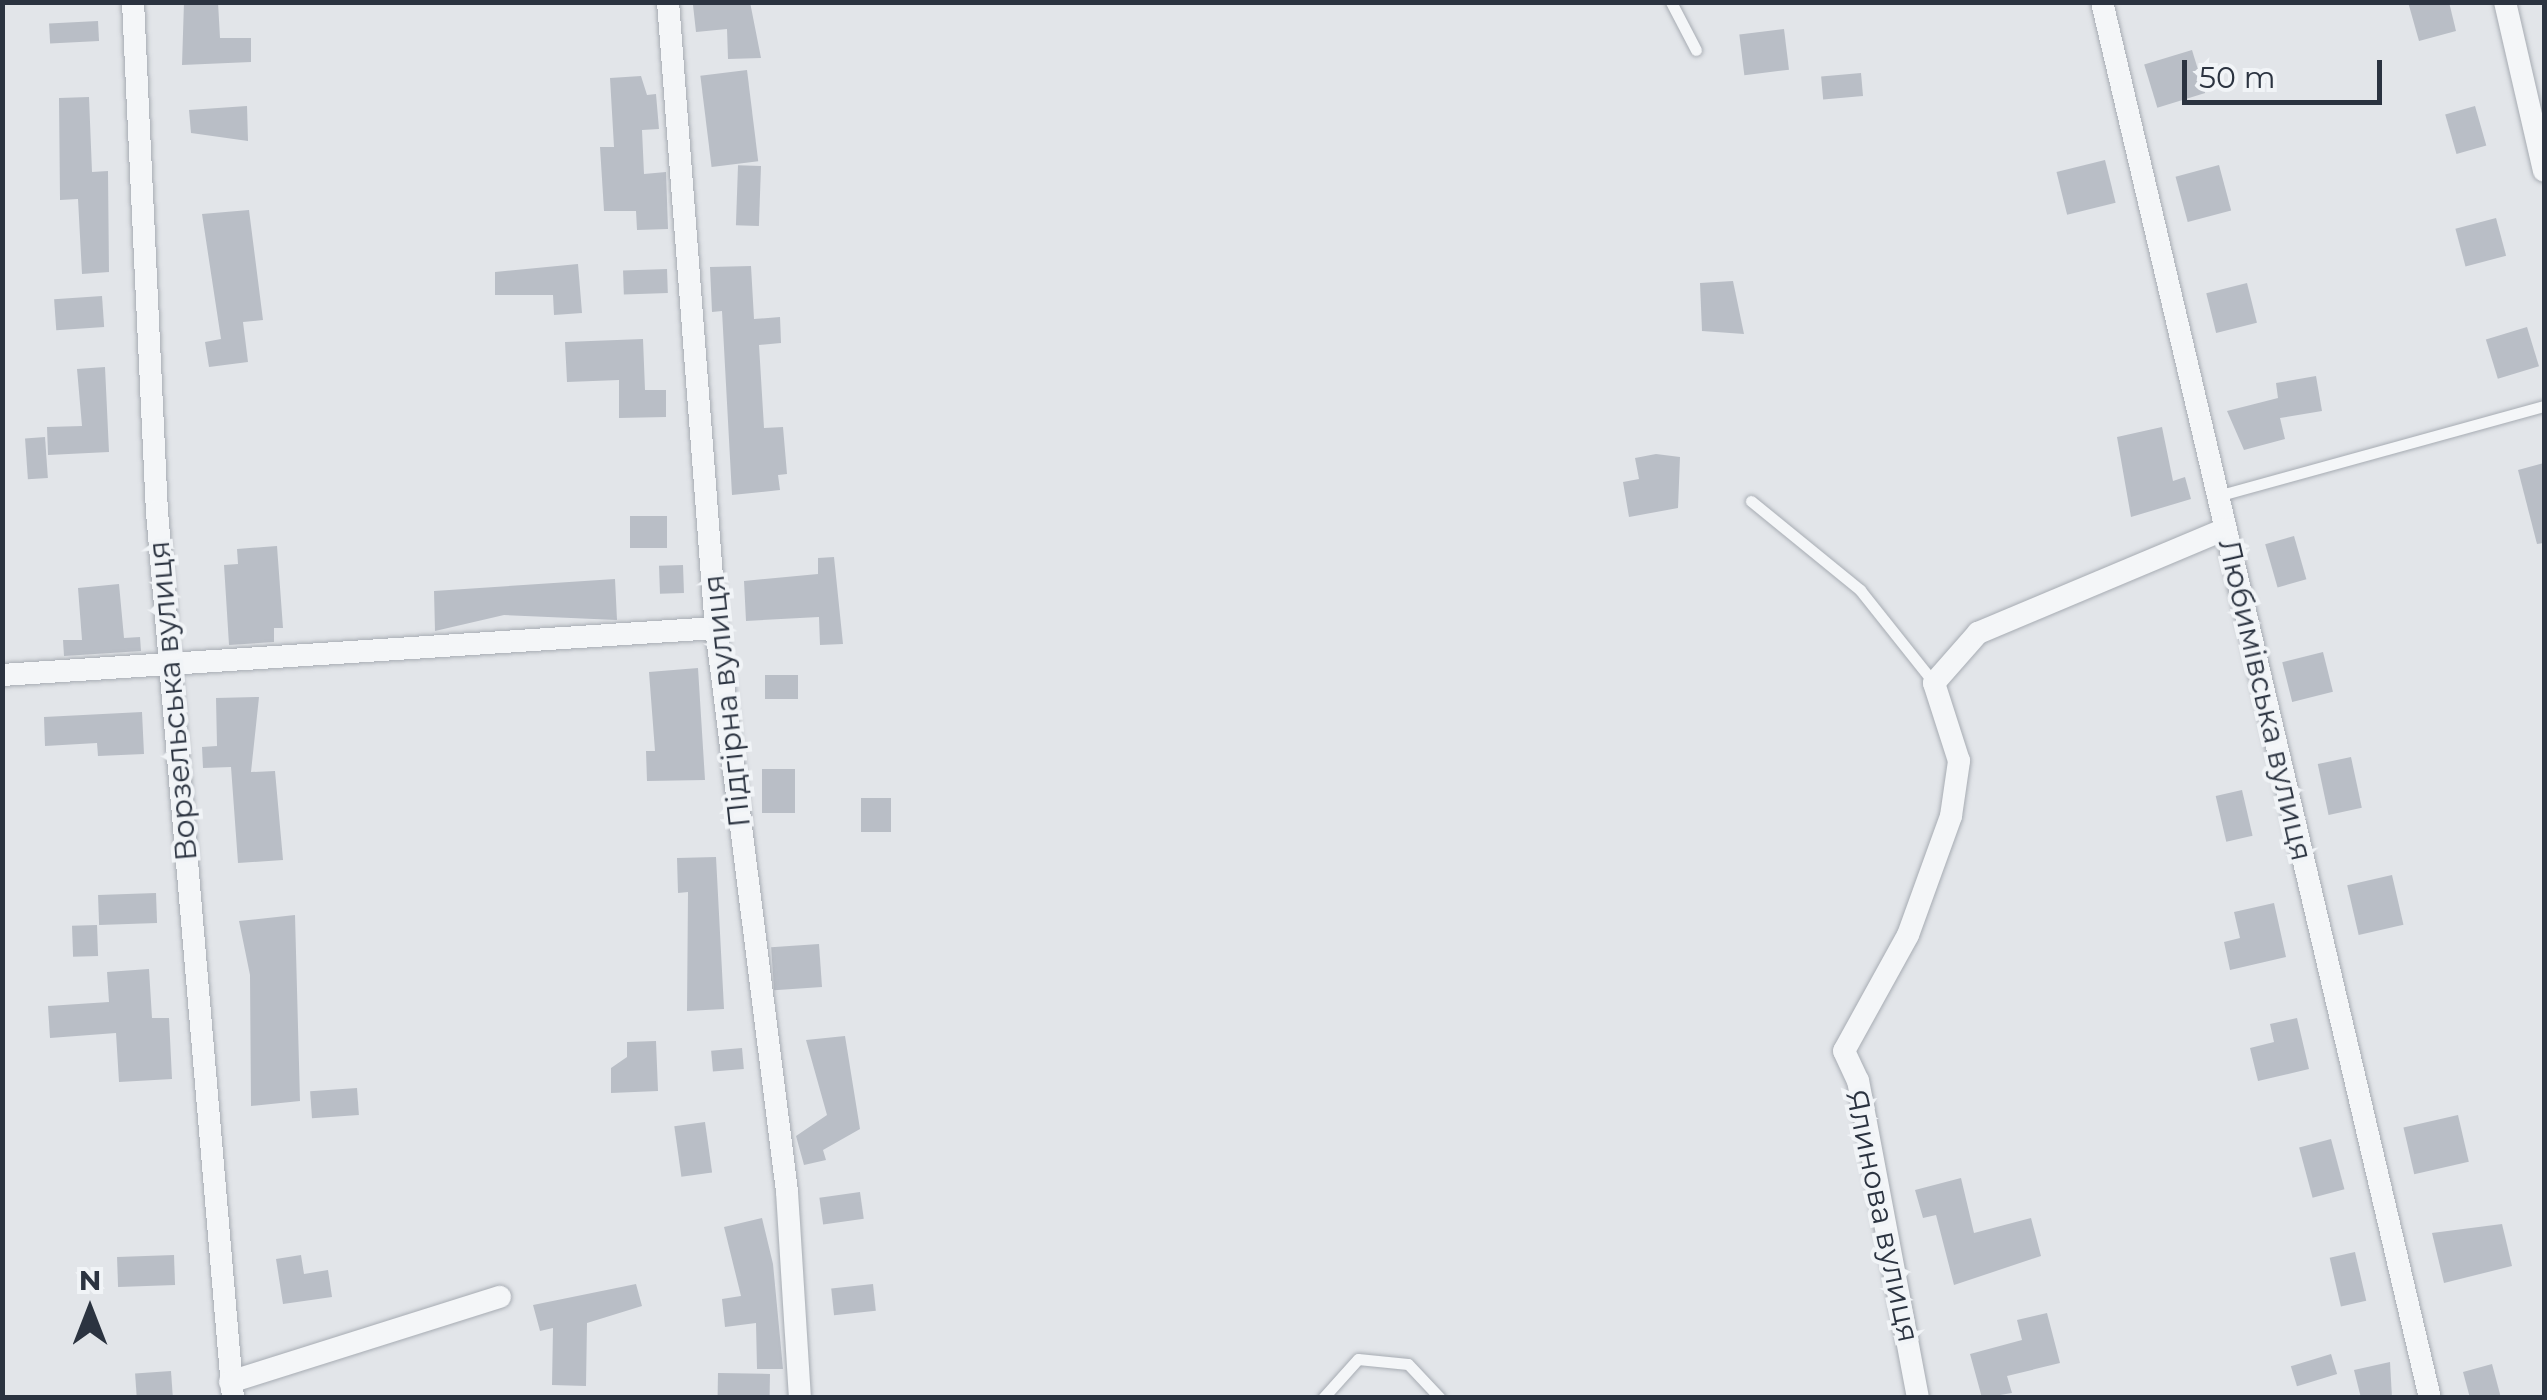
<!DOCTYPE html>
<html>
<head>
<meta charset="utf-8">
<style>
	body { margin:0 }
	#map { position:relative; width:2547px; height:1400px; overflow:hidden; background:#e2e5e9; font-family:Montserrat,sans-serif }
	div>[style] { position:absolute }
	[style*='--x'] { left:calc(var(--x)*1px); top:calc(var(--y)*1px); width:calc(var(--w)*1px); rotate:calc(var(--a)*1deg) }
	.building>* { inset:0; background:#b9bec6; transform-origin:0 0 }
	.roads { filter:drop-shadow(0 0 2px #a7acb3) drop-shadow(0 0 2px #a7acb3) }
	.service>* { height:11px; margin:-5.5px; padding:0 5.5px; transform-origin:5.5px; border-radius:5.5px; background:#f4f6f8 }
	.minor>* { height:22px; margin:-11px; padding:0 11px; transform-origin:11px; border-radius:11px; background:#f4f6f8 }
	span { translate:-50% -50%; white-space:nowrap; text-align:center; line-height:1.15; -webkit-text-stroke:8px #f1f4f7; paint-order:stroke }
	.street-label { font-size:30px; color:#2b3340 }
	.frame { position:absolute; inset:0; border:5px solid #2b3340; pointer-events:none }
	.north { position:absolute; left:40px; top:1260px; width:100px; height:100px; -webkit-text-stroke:8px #f1f4f7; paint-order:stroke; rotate:0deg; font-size:28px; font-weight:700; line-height:40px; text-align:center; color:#2b3340 }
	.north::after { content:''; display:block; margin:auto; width:35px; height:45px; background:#2b3340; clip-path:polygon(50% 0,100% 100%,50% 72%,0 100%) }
	.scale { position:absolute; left:2182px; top:60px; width:200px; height:45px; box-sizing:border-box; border:5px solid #2b3340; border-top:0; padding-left:12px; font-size:30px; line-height:35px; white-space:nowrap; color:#2b3340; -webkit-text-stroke:8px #f1f4f7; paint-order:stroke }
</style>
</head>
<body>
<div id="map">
	<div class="building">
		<div style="clip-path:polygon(184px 2px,218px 2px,220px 38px,251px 38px,251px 62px,182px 65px)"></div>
		<div style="clip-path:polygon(750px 2px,761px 58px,728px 59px,727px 29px,696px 32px,693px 5px)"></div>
		<div style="clip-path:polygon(2408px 2px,2449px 2px,2456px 31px,2419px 41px)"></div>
		<div style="left:98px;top:21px;width:20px;height:49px;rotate:87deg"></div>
		<div style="left:1784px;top:29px;width:41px;height:45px;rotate:83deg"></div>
		<div style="left:2192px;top:50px;width:45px;height:50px;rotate:73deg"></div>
		<div style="left:747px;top:70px;width:92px;height:47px;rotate:83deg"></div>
		<div style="left:1861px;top:73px;width:23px;height:40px;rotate:85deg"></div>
		<div style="clip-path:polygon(641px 76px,647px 95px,656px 94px,659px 129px,642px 130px,644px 174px,666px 172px,668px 229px,637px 230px,636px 211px,604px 211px,600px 147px,614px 147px,610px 78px)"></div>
		<div style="clip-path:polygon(89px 97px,92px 172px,108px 171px,109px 272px,82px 274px,78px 199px,60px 200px,59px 98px)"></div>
		<div style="clip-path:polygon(247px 106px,248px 141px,191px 133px,189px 110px)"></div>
		<div style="left:2475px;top:106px;width:41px;height:31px;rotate:74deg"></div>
		<div style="left:2105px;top:160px;width:44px;height:50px;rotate:76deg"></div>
		<div style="left:2219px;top:165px;width:47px;height:45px;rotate:75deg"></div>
		<div style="left:761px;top:166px;width:60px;height:23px;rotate:92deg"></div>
		<div style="clip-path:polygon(249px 210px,263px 320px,243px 322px,248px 362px,209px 367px,205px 342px,221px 339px,202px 214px)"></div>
		<div style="left:2496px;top:218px;width:39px;height:42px;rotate:75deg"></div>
		<div style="clip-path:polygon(578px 264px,582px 313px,554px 315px,553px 295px,495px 295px,495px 272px)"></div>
		<div style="clip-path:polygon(751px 266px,754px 319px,780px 317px,781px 343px,759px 345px,764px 428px,783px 427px,787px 474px,778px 475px,780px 490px,732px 495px,722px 311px,712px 312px,710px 267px)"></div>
		<div style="left:667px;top:269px;width:24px;height:44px;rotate:88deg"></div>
		<div style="clip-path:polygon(1733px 281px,1744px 334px,1702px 331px,1700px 283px)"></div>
		<div style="left:2247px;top:283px;width:41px;height:42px;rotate:76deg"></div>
		<div style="left:102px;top:296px;width:31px;height:48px;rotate:86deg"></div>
		<div style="left:2527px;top:327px;width:41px;height:43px;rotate:73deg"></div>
		<div style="clip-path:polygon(643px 339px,645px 390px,666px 390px,666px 417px,619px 418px,619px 380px,567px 382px,565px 342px)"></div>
		<div style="clip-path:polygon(105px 367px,109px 452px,48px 455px,47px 427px,82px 426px,77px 369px)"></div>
		<div style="clip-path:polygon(2316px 376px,2322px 411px,2280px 418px,2285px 439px,2244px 450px,2227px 411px,2278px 398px,2276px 383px)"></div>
		<div style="clip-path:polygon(2162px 427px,2173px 481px,2185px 477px,2191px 499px,2131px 517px,2117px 437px)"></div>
		<div style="left:45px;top:437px;width:41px;height:20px;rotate:86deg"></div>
		<div style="clip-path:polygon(1656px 454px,1680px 457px,1678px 508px,1629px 517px,1623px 482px,1639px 479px,1635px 458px)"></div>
		<div style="clip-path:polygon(2544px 463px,2544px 543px,2537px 544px,2518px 470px)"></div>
		<div style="left:630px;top:516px;width:37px;height:32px"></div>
		<div style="left:2294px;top:536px;width:45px;height:30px;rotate:74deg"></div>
		<div style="clip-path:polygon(277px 546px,283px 628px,274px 628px,274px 642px,229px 645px,224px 565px,238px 564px,237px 549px)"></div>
		<div style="clip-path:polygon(834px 557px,843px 644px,820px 645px,819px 617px,746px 621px,744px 581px,818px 574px,818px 558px)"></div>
		<div style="left:683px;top:565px;width:28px;height:24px;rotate:88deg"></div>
		<div style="clip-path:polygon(615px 579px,617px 620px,504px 615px,435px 631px,434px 591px)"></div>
		<div style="clip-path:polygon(119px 584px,124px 638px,140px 637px,141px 651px,64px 656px,63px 640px,82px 640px,78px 588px)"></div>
		<div style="left:2323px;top:652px;width:41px;height:42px;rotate:76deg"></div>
		<div style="clip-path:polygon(698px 668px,705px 780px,647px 781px,646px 751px,655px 751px,649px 672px)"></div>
		<div style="left:765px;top:675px;width:33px;height:24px"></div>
		<div style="clip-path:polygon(259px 697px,251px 772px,275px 771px,283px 860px,238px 863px,231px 767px,203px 768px,202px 747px,217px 746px,216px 698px)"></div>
		<div style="clip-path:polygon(142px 712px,144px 754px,98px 756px,97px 743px,45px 746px,44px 717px)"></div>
		<div style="left:2351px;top:757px;width:52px;height:34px;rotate:78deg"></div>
		<div style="left:762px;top:769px;width:33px;height:44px"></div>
		<div style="left:2242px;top:790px;width:47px;height:27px;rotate:77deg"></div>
		<div style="left:861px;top:798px;width:30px;height:34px"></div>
		<div style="clip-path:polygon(716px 857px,724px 1009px,687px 1011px,688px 892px,678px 893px,677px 858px)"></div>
		<div style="left:2392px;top:875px;width:51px;height:46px;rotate:77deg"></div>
		<div style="left:156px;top:893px;width:30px;height:58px;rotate:88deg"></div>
		<div style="clip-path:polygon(2274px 903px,2286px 957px,2230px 970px,2224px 942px,2240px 938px,2234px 912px)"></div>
		<div style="clip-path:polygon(295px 915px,300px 1101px,251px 1106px,250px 975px,239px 921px)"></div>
		<div style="left:97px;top:925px;width:31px;height:25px;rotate:88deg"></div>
		<div style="left:819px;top:944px;width:43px;height:48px;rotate:86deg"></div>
		<div style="clip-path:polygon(149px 969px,152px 1018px,169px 1018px,172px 1079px,119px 1082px,116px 1033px,50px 1038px,48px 1006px,109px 1002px,107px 972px)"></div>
		<div style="clip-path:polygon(2297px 1018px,2309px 1069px,2258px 1081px,2250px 1048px,2274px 1042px,2270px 1024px)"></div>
		<div style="clip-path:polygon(845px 1036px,860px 1129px,823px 1150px,826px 1160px,804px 1165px,796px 1136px,827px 1115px,806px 1040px)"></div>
		<div style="clip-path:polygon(656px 1041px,658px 1091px,611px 1093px,611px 1068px,627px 1057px,627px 1042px)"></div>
		<div style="left:742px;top:1048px;width:21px;height:31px;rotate:85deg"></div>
		<div style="left:357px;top:1088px;width:27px;height:47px;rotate:86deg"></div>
		<div style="left:2458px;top:1115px;width:48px;height:56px;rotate:77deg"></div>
		<div style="left:705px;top:1122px;width:51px;height:31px;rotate:82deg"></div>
		<div style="left:2331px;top:1139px;width:52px;height:33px;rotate:75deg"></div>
		<div style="clip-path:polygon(1961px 1178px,1974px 1233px,2031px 1218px,2041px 1256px,1954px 1285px,1936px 1215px,1923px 1218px,1915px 1190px)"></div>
		<div style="left:860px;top:1192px;width:27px;height:41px;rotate:82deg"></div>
		<div style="clip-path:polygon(762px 1218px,773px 1264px,783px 1369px,757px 1369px,756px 1323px,725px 1327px,722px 1299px,741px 1296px,724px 1227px)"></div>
		<div style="clip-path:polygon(2502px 1224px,2512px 1266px,2444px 1283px,2432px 1233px)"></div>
		<div style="left:2355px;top:1252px;width:50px;height:26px;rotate:77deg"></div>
		<div style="left:174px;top:1255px;width:30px;height:57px;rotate:88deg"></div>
		<div style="clip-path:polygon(301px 1255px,304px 1274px,328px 1270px,332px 1297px,283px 1304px,276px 1259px)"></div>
		<div style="clip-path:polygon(636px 1284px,642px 1306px,587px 1323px,586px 1386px,552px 1385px,553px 1328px,540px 1331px,533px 1305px)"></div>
		<div style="left:873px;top:1284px;width:27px;height:42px;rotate:84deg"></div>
		<div style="clip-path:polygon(2047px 1313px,2060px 1363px,2007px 1376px,2012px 1393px,1982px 1398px,1970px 1354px,2022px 1340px,2017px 1320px)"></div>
		<div style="left:2331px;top:1354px;width:21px;height:42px;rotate:73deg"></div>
		<div style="clip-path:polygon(2390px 1362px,2392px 1398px,2361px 1398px,2354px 1370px)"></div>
		<div style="clip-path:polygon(2492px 1364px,2501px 1398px,2470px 1398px,2463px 1372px)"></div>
		<div style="left:171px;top:1371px;width:27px;height:36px;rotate:86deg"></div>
		<div style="left:718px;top:1373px;width:52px;height:25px;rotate:1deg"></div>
	</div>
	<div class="roads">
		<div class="service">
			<div style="--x:1671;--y:2;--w:54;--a:62.5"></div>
			<div style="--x:2217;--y:496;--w:339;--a:-15.4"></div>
			<div style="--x:1751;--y:501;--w:141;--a:39.2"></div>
			<div style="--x:1860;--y:590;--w:119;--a:51.5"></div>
			<div style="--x:1323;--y:1398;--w:52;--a:-48.1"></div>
			<div style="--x:1358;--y:1359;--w:50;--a:5.7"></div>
			<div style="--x:1408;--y:1364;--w:47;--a:46.7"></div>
		</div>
		<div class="minor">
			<div style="--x:133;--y:2;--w:511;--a:87.31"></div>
			<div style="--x:157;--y:512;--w:889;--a:85.1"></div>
			<div style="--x:668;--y:2;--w:628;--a:85.62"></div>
			<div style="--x:716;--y:628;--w:568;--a:82.82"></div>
			<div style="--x:787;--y:1192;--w:206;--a:86.4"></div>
			<div style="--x:2102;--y:2;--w:1434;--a:76.78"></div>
			<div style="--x:2505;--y:2;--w:173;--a:77"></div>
			<div style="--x:2;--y:675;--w:716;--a:-3.77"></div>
			<div style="--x:230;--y:1382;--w:283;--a:-17.5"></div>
			<div style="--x:1918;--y:1398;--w:323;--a:-100.7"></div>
			<div style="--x:1858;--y:1081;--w:33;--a:-115"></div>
			<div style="--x:1844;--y:1051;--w:132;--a:-61.1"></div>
			<div style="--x:1908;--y:935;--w:127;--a:-70.1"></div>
			<div style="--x:1951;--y:816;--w:56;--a:-81.7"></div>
			<div style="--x:1959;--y:761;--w:82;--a:-107.8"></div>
			<div style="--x:1934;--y:683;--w:67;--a:-48.7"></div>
			<div style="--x:1978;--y:633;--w:268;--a:-22.8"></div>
		</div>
	</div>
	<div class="street-label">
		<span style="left:2265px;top:700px;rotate:77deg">Любимівська вулиця</span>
		<span style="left:173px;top:701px;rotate:-95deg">Ворзельська вулиця</span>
		<span style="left:727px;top:701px;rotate:-96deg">Підгірна вулиця</span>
		<span style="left:1882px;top:1216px;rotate:78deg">Ялинова вулиця</span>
	</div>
	<div class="frame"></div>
	<div class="north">N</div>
	<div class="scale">50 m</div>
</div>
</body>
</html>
